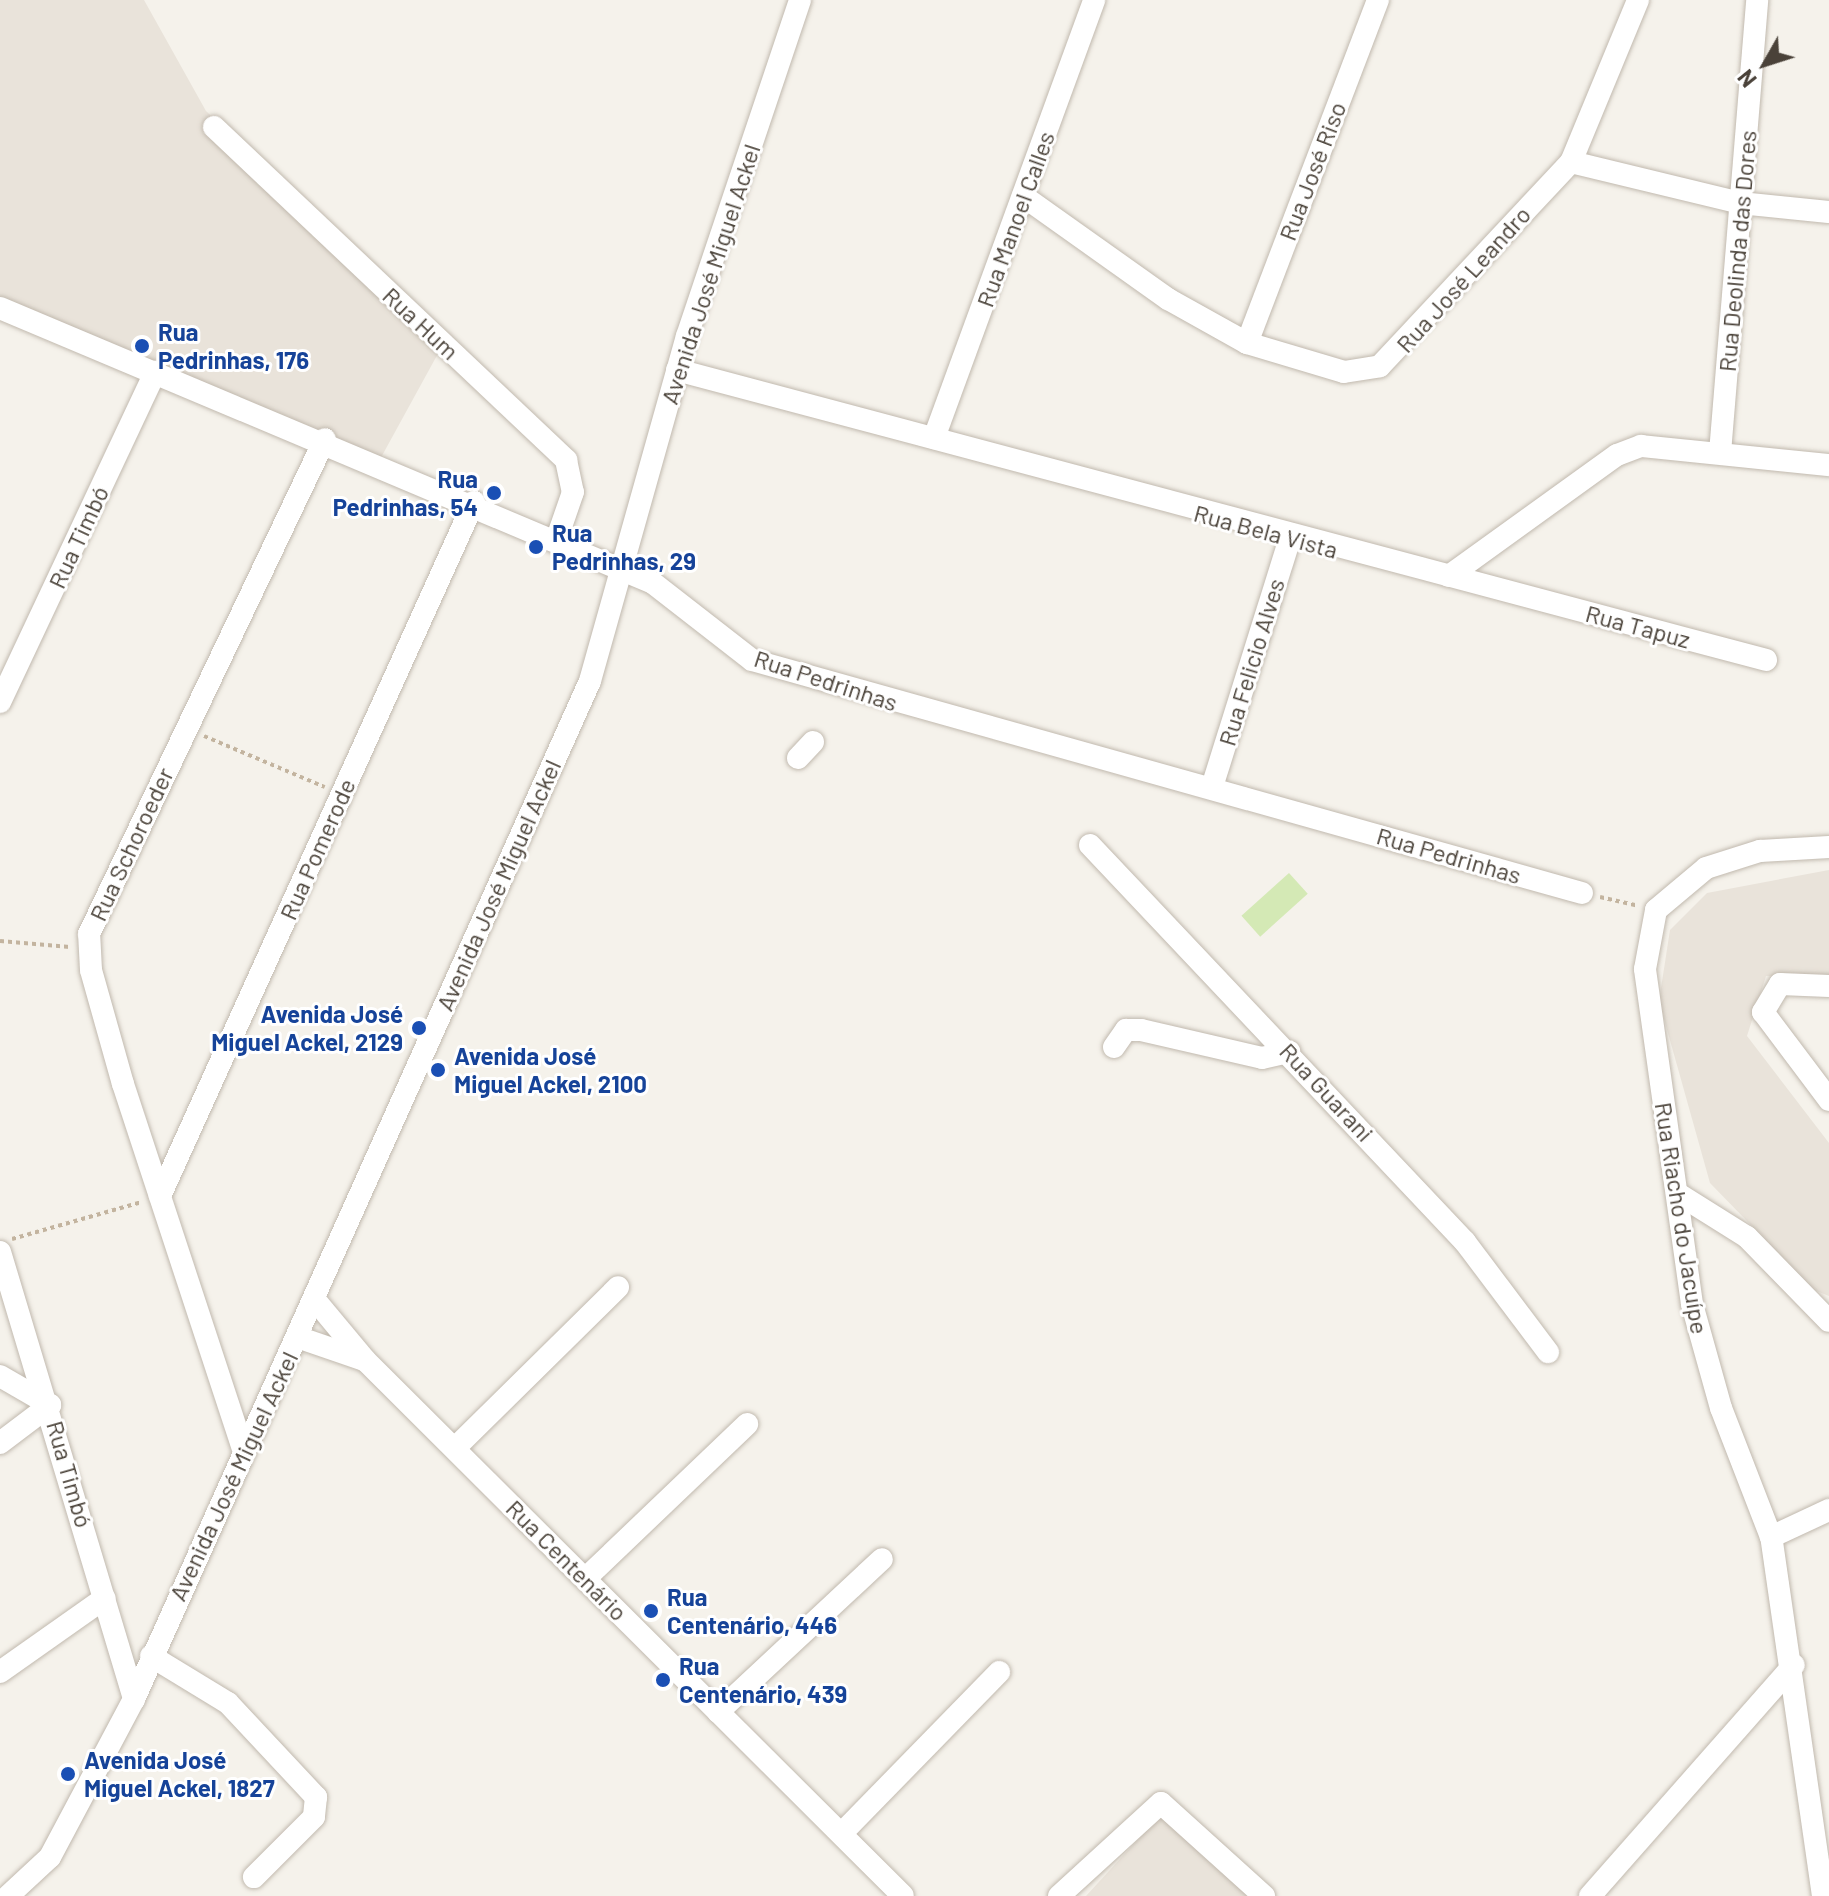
<!DOCTYPE html>
<html>
<head>
<meta charset="utf-8">
<style>
	body { margin:0 }
	#map { position:relative; width:1829px; height:1896px; overflow:hidden; background:#f5f2eb; font-family:Barlow,sans-serif }
	div>[style] { position:absolute }
	[style*='--x'] { left:calc(var(--x)*1px); top:calc(var(--y)*1px); width:calc(var(--w)*1px); rotate:calc(var(--a)*1deg) }
	.residential>* { inset:0; background:#e9e3da }
	.green>* { inset:0; background:#d4e9b5; transform-origin:0 0 }
	.path>* { height:4px; margin-top:-2px; transform-origin:0; background:repeating-linear-gradient(90deg,#c3b49f 0 4px,transparent 0 8px) }
	.roads { filter:drop-shadow(0 0 2px #c1b9ae) drop-shadow(0 0 2px #c1b9ae) }
	.minor>* { height:22px; margin:-11px; padding:0 11px; transform-origin:11px; border-radius:11px; background:#fff }
	.dots>* { width:22px; height:22px; translate:-50% -50%; box-sizing:border-box; border:4px solid #fff; border-radius:50% }
	span { translate:-50% -50%; white-space:nowrap; text-align:center; line-height:1.15; -webkit-text-stroke:6px #fff; paint-order:stroke }
	.street-label { font-size:24px; color:#4a4239 }
	.transit-label { font-size:24px; color:#164399; font-weight:700 }
	.left { translate:0 -50%; text-align:left }
	.right { translate:-100% -50%; text-align:right }
	.north { position:absolute; left:1725px; top:24px; width:80px; height:80px; -webkit-text-stroke:6px #fff; paint-order:stroke; rotate:231deg; font-size:22px; font-weight:700; line-height:32px; text-align:center; color:#4a4239 }
	.north::after { content:''; display:block; margin:auto; width:28px; height:36px; background:#4a4239; clip-path:polygon(50% 0,100% 100%,50% 72%,0 100%) }
</style>
</head>
<body>
<div id="map">
	<div class="residential">
		<div style="clip-path:polygon(0 0,144px 0,206px 111px,446px 339px,378px 463px,0 314px)"></div>
		<div style="clip-path:polygon(1829px 870px,1829px 977px,1766px 976px,1747px 1036px,1829px 1143px,1829px 1296px,1814px 1290px,1710px 1183px,1659px 1001px,1670px 930px,1707px 893px)"></div>
		<div style="clip-path:polygon(1165px 1810px,1252px 1896px,1086px 1896px)"></div>
	</div>
	<div class="green">
		<div style="left:1289px;top:873px;width:28px;height:64px;rotate:48deg"></div>
	</div>
	<div class="path">
		<div style="--x:204;--y:736;--w:131;--a:22.9"></div>
		<div style="--x:1600;--y:897;--w:39;--a:13"></div>
		<div style="--x:0;--y:941;--w:70;--a:4.9"></div>
		<div style="--x:12;--y:1239;--w:135;--a:-15.9"></div>
	</div>
	<div class="roads">
		<div class="minor">
			<div style="--x:214;--y:127;--w:485;--a:43.4"></div>
			<div style="--x:566;--y:460;--w:33;--a:78"></div>
			<div style="--x:573;--y:492;--w:52;--a:109.1"></div>
			<div style="--x:1571;--y:162;--w:174;--a:13.6"></div>
			<div style="--x:1740;--y:203;--w:89;--a:5.8"></div>
			<div style="--x:1023;--y:196;--w:178;--a:35.4"></div>
			<div style="--x:1168;--y:299;--w:90;--a:29.1"></div>
			<div style="--x:1247;--y:343;--w:101;--a:16.6"></div>
			<div style="--x:1344;--y:372;--w:36;--a:-9"></div>
			<div style="--x:1380;--y:366;--w:279;--a:-46.9"></div>
			<div style="--x:1571;--y:162;--w:175;--a:-67.5"></div>
			<div style="--x:0;--y:308;--w:709;--a:22.84"></div>
			<div style="--x:653;--y:583;--w:125;--a:37.9"></div>
			<div style="--x:752;--y:660;--w:862;--a:15.68"></div>
			<div style="--x:1247;--y:343;--w:367;--a:-69.1"></div>
			<div style="--x:677;--y:370;--w:1127;--a:14.91"></div>
			<div style="--x:934;--y:438;--w:466;--a:-69.9"></div>
			<div style="--x:1720;--y:453;--w:455;--a:-85.3"></div>
			<div style="--x:1449;--y:576;--w:207;--a:-35.8"></div>
			<div style="--x:1617;--y:455;--w:26;--a:-21"></div>
			<div style="--x:1641;--y:446;--w:189;--a:5.8"></div>
			<div style="--x:0;--y:702;--w:365;--a:-64.8"></div>
			<div style="--x:798;--y:758;--w:22;--a:-47"></div>
			<div style="--x:1212;--y:787;--w:261;--a:-72.6"></div>
			<div style="--x:1090;--y:845;--w:546;--a:46.63"></div>
			<div style="--x:1465;--y:1242;--w:138;--a:53"></div>
			<div style="--x:1829;--y:986;--w:49;--a:-177.7"></div>
			<div style="--x:1780;--y:984;--w:33;--a:121"></div>
			<div style="--x:1763;--y:1012;--w:110;--a:53.1"></div>
			<div style="--x:1114;--y:1047;--w:21;--a:-55"></div>
			<div style="--x:1126;--y:1030;--w:15;--a:0"></div>
			<div style="--x:1141;--y:1030;--w:124;--a:13"></div>
			<div style="--x:1262;--y:1058;--w:28;--a:-13"></div>
			<div style="--x:1680;--y:1195;--w:79;--a:32.1"></div>
			<div style="--x:1747;--y:1237;--w:117;--a:45.7"></div>
			<div style="--x:160;--y:1196;--w:762;--a:-65.66"></div>
			<div style="--x:0;--y:1252;--w:467;--a:73.3"></div>
			<div style="--x:315;--y:1300;--w:78;--a:50.2"></div>
			<div style="--x:365;--y:1360;--w:759;--a:44.89"></div>
			<div style="--x:297;--y:1337;--w:71;--a:18.9"></div>
			<div style="--x:0;--y:1376;--w:58;--a:30.1"></div>
			<div style="--x:0;--y:1443;--w:63;--a:-37.2"></div>
			<div style="--x:455;--y:1448;--w:229;--a:-44.6"></div>
			<div style="--x:244;--y:1452;--w:387;--a:-108.2"></div>
			<div style="--x:123;--y:1084;--w:118;--a:-105.7"></div>
			<div style="--x:91;--y:970;--w:36;--a:-93"></div>
			<div style="--x:89;--y:934;--w:548;--a:-64.51"></div>
			<div style="--x:1771;--y:1537;--w:64;--a:-25"></div>
			<div style="--x:586;--y:1578;--w:223;--a:-43.7"></div>
			<div style="--x:151;--y:1656;--w:90;--a:31.4"></div>
			<div style="--x:228;--y:1703;--w:129;--a:46.9"></div>
			<div style="--x:316;--y:1797;--w:20;--a:96"></div>
			<div style="--x:314;--y:1817;--w:85;--a:135"></div>
			<div style="--x:0;--y:1672;--w:128;--a:-35.2"></div>
			<div style="--x:718;--y:1712;--w:224;--a:-43"></div>
			<div style="--x:842;--y:1833;--w:225;--a:-45.7"></div>
			<div style="--x:8;--y:1896;--w:57;--a:-42.9"></div>
			<div style="--x:50;--y:1857;--w:179;--a:-62"></div>
			<div style="--x:134;--y:1699;--w:1115;--a:-65.87"></div>
			<div style="--x:590;--y:681;--w:358;--a:-74.3"></div>
			<div style="--x:687;--y:336;--w:354;--a:-71.4"></div>
			<div style="--x:1059;--y:1896;--w:138;--a:-42.4"></div>
			<div style="--x:1161;--y:1803;--w:139;--a:42.1"></div>
			<div style="--x:1590;--y:1896;--w:308;--a:-48.6"></div>
			<div style="--x:1823;--y:1896;--w:363;--a:-98.2"></div>
			<div style="--x:1771;--y:1537;--w:138;--a:-111.2"></div>
			<div style="--x:1721;--y:1408;--w:108;--a:-105.6"></div>
			<div style="--x:1692;--y:1304;--w:338;--a:-98"></div>
			<div style="--x:1645;--y:969;--w:60;--a:-79.4"></div>
			<div style="--x:1656;--y:910;--w:65;--a:-40"></div>
			<div style="--x:1706;--y:868;--w:57;--a:-17.5"></div>
			<div style="--x:1760;--y:851;--w:69;--a:-3.3"></div>
		</div>
	</div>
	<div class="dots">
		<div style="left:142px;top:346px;background:#1a4fb4"></div>
		<div style="left:494px;top:493px;background:#1a4fb4"></div>
		<div style="left:536px;top:547px;background:#1a4fb4"></div>
		<div style="left:419px;top:1028px;background:#1a4fb4"></div>
		<div style="left:438px;top:1070px;background:#1a4fb4"></div>
		<div style="left:651px;top:1611px;background:#1a4fb4"></div>
		<div style="left:663px;top:1680px;background:#1a4fb4"></div>
		<div style="left:68px;top:1774px;background:#1a4fb4"></div>
	</div>
	<div class="street-label">
		<span style="left:1312px;top:171px;rotate:-69deg">Rua José Riso</span>
		<span style="left:1015px;top:219px;rotate:-70deg">Rua Manoel Calles</span>
		<span style="left:1737px;top:251px;rotate:-85deg">Rua Deolinda das Dores</span>
		<span style="left:710px;top:274px;rotate:-72deg">Avenida José Miguel Ackel</span>
		<span style="left:1463px;top:279px;rotate:-48deg">Rua José Leandro</span>
		<span style="left:421px;top:323px;rotate:43deg">Rua Hum</span>
		<span style="left:1266px;top:531px;rotate:15deg">Rua Bela Vista</span>
		<span style="left:78px;top:537px;rotate:-65deg">Rua Timbó</span>
		<span style="left:1638px;top:626px;rotate:15deg">Rua Tapuz</span>
		<span style="left:1251px;top:662px;rotate:-73deg">Rua Felicio Alves</span>
		<span style="left:826px;top:680px;rotate:18deg">Rua Pedrinhas</span>
		<span style="left:131px;top:844px;rotate:-65deg">Rua Schoroeder</span>
		<span style="left:317px;top:849px;rotate:-66deg">Rua Pomerode</span>
		<span style="left:1449px;top:855px;rotate:16deg">Rua Pedrinhas</span>
		<span style="left:498px;top:885px;rotate:-66deg">Avenida José Miguel Ackel</span>
		<span style="left:1327px;top:1092px;rotate:47deg">Rua Guarani</span>
		<span style="left:1682px;top:1218px;rotate:81deg">Rua Riacho do Jacuípe</span>
		<span style="left:70px;top:1474px;rotate:74deg">Rua Timbó</span>
		<span style="left:233px;top:1476px;rotate:-65deg">Avenida José Miguel Ackel</span>
		<span style="left:567px;top:1560px;rotate:45deg">Rua Centenário</span>
	</div>
	<div class="transit-label">
		<span class="left" style="left:158px;top:346px">Rua<br>Pedrinhas, 176</span>
		<span class="right" style="left:478px;top:493px">Rua<br>Pedrinhas, 54</span>
		<span class="left" style="left:552px;top:547px">Rua<br>Pedrinhas, 29</span>
		<span class="right" style="left:403px;top:1028px">Avenida José<br>Miguel Ackel, 2129</span>
		<span class="left" style="left:454px;top:1070px">Avenida José<br>Miguel Ackel, 2100</span>
		<span class="left" style="left:667px;top:1611px">Rua<br>Centenário, 446</span>
		<span class="left" style="left:679px;top:1680px">Rua<br>Centenário, 439</span>
		<span class="left" style="left:84px;top:1774px">Avenida José<br>Miguel Ackel, 1827</span>
	</div>
	<div class="north">N</div>
</div>
</body>
</html>
